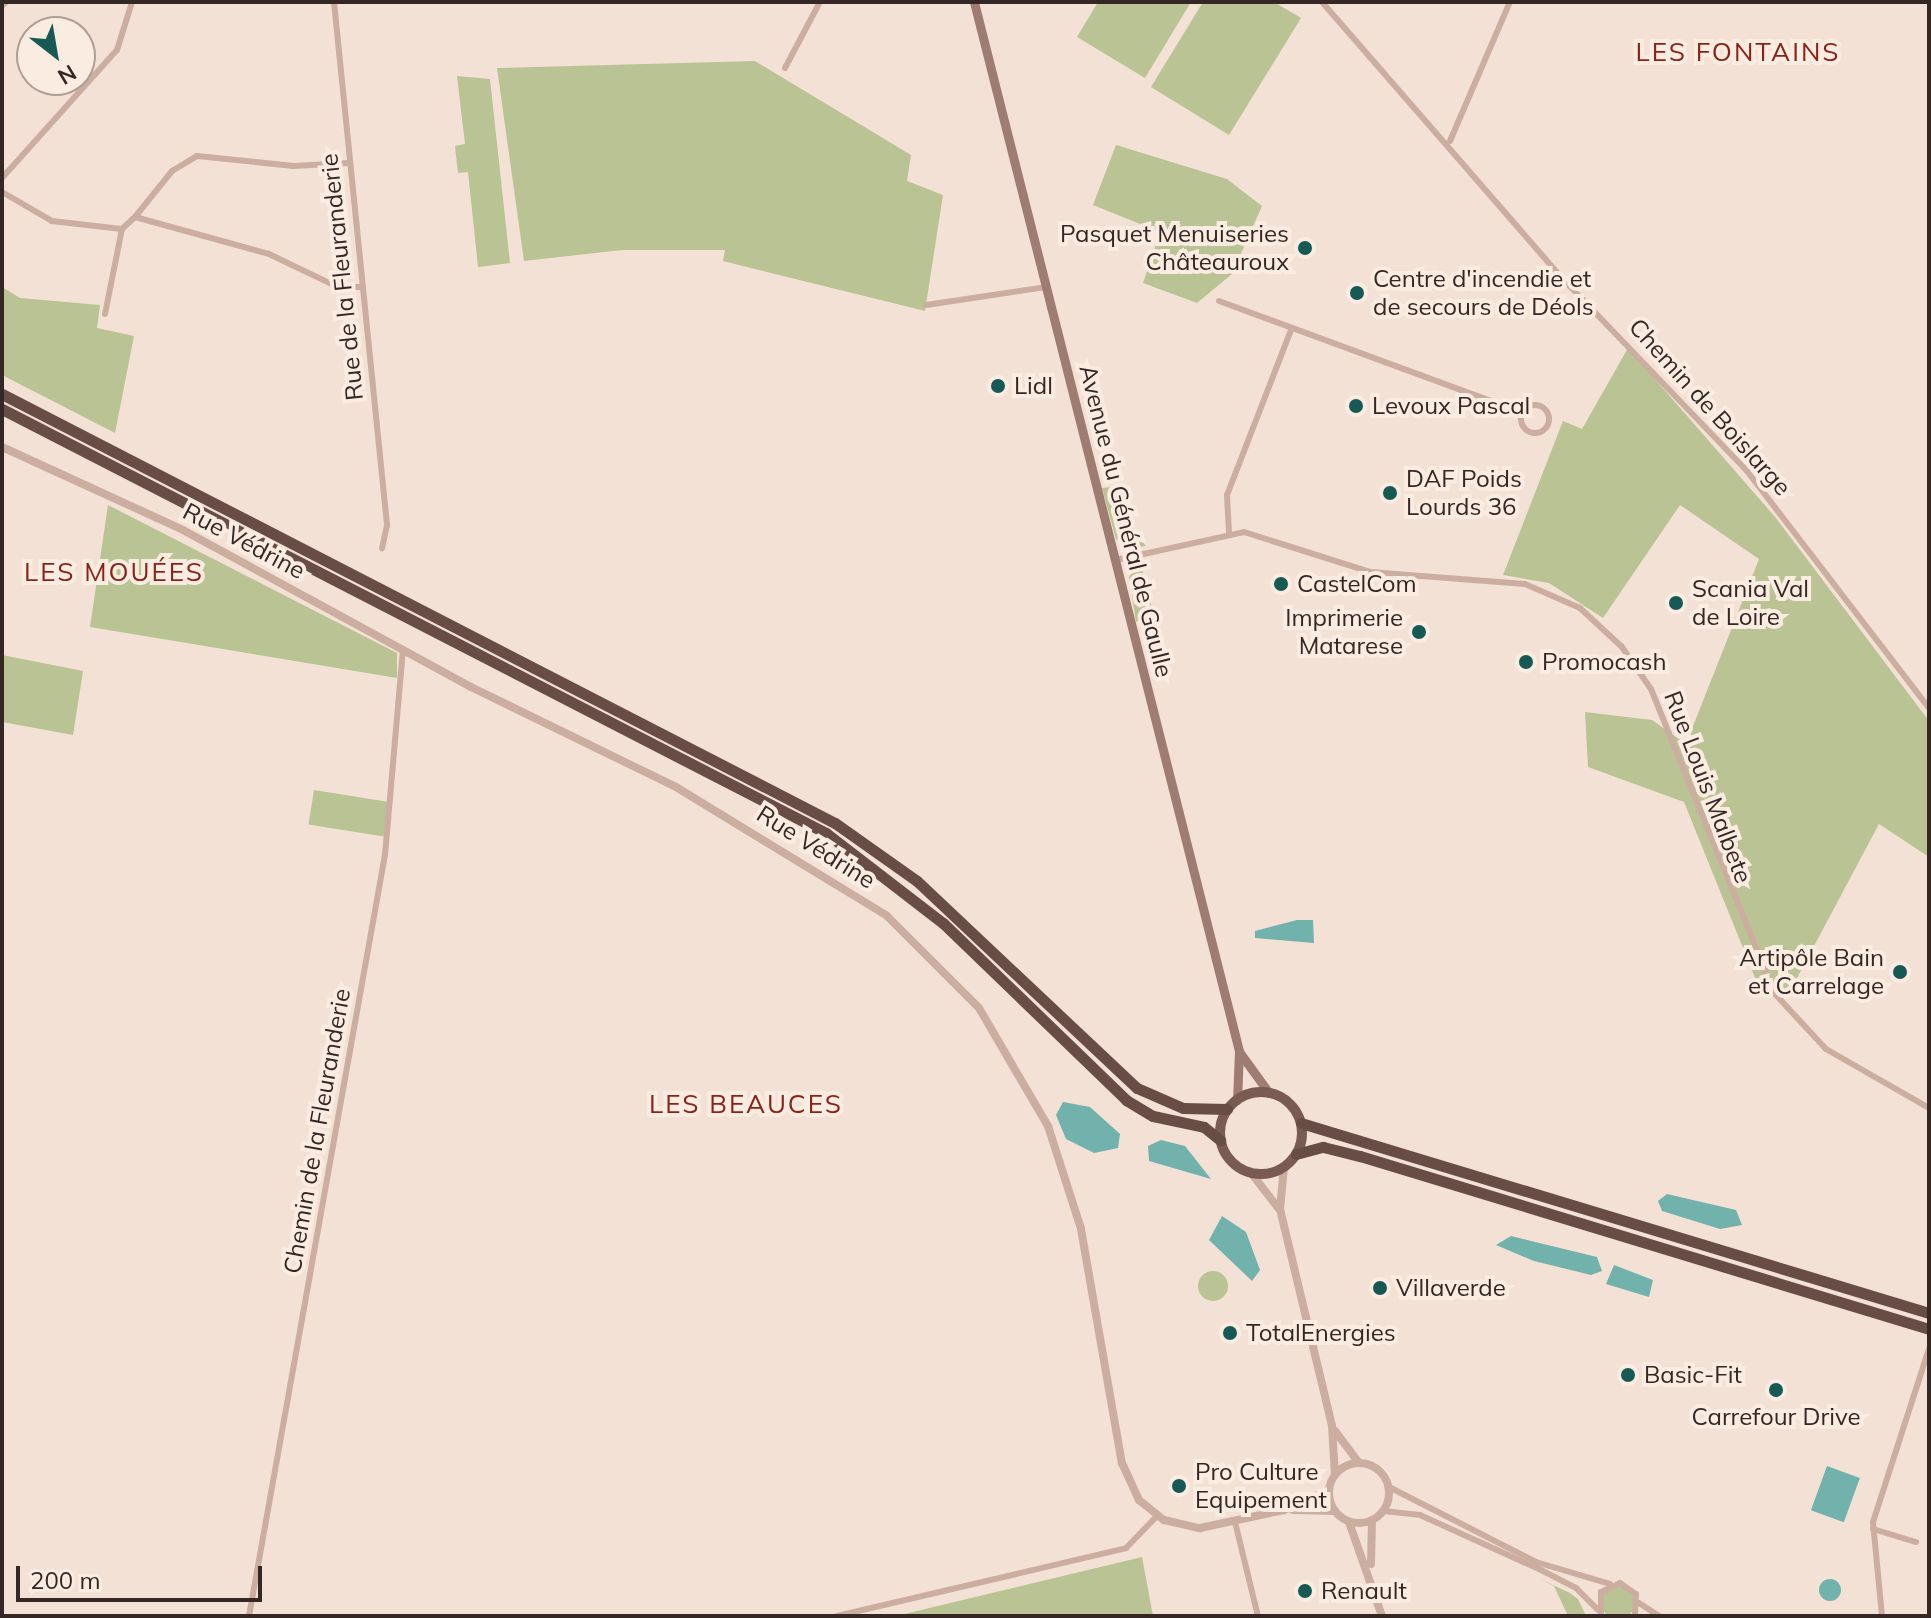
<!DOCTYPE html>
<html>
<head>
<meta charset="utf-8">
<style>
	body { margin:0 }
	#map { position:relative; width:1931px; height:1618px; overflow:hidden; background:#f3e1d5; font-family:Mulish,sans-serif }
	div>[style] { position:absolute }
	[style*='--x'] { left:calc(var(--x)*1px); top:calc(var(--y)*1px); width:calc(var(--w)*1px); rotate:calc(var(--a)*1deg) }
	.green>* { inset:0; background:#bac394; transform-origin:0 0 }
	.round { border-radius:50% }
	.water>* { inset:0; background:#72b2ac; transform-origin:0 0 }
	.minor>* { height:6px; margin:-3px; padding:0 3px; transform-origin:3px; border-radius:3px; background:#ccaea1 }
	.minor>.ring { margin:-3px; padding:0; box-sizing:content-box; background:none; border:6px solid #ccaea1; border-radius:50% }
	.tertiary>* { height:8px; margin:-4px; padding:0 4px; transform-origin:4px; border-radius:4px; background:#ccaea1 }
	.tertiary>.ring { margin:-4px; padding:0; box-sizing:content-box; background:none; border:8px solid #ccaea1; border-radius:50% }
	.secondary>* { height:9px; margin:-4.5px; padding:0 4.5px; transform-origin:4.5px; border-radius:4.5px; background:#9f7c72 }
	.primary>* { height:10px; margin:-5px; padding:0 5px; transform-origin:5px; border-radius:5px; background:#795b54 }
	.primary>.ring { margin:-5px; padding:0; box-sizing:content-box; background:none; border:10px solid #795b54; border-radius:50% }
	.trunk>* { height:11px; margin:-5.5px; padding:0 5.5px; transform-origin:5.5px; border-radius:5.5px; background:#684d47 }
	.dots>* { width:22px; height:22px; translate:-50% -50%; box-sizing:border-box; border:4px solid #fbece2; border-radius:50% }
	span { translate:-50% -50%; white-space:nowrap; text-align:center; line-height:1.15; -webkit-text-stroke:8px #fbece2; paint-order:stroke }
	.poi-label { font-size:24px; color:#352724 }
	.right { translate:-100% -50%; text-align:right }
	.left { translate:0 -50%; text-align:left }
	.street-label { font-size:24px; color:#352724 }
	.neighbourhood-label { font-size:26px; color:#8b2216; letter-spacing:2px }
	.frame { position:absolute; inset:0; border:4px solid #352724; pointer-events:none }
	.north { position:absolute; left:16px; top:16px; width:80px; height:80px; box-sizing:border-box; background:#fbece2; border:2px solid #ac9d96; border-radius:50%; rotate:149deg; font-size:22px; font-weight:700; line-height:32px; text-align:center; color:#352724 }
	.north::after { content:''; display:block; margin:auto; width:28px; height:36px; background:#175a55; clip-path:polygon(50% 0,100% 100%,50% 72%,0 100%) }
	.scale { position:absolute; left:16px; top:1566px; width:246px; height:36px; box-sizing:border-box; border:4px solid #352724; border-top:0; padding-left:10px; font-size:24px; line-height:28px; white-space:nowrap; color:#352724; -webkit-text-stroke:6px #fbece2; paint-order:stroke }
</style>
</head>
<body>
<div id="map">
	<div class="green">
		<div style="clip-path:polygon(1098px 2px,1191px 2px,1145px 78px,1077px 37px)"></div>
		<div style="clip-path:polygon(1203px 2px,1274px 2px,1301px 18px,1229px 135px,1151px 87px)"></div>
		<div style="clip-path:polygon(755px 61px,911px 155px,907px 181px,943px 195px,925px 311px,723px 261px,725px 250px,622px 250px,524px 261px,497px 68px)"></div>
		<div style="clip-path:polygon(457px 76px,490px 79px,510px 263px,478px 267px,468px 172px,458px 173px,455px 146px,465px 144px)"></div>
		<div style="clip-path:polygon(1116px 145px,1227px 179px,1262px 206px,1232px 274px,1197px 303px,1143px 283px,1160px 232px,1093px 205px)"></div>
		<div style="clip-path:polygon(2px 287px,20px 298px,100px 305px,97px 328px,134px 336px,115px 433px,2px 375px)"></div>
		<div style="clip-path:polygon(1628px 348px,1776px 518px,1929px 721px,1929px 857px,1879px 824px,1789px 993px,1760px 990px,1684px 802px,1588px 767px,1585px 712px,1652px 720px,1686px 744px,1759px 559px,1680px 505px,1603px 618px,1549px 583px,1503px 575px,1563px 421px,1582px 429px)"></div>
		<div style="clip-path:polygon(1122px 486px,1134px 531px,1146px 546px,1128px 548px,1116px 539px,1102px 488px)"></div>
		<div style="clip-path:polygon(108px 505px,397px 653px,397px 678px,90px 627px)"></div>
		<div style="clip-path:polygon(1140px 562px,1153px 611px,1136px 622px,1129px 577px)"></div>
		<div style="clip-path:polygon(2px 655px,83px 671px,73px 735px,2px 722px)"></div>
		<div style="left:314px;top:790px;width:76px;height:35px;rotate:9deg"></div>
		<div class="round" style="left:1198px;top:1271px;width:30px;height:30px"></div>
		<div style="clip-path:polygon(1142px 1557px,1153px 1616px,896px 1616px)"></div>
		<div style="clip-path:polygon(1538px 1578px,1570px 1593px,1578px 1599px,1586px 1616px,1568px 1616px,1554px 1586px)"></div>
		<div class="round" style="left:1601px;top:1585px;width:34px;height:34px"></div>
	</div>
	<div class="water">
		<div style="clip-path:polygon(1297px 920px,1313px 920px,1314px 943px,1255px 938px,1255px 931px)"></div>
		<div style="clip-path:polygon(1063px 1102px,1090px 1107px,1120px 1134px,1118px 1148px,1094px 1153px,1066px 1139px,1056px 1115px)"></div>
		<div style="clip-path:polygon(1161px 1140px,1185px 1146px,1211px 1179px,1149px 1161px,1148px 1146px)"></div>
		<div style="clip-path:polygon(1667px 1194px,1736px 1210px,1742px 1225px,1720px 1229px,1662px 1211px,1658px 1201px)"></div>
		<div style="clip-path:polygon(1222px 1216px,1246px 1232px,1260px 1270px,1252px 1281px,1209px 1240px)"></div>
		<div style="clip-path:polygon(1511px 1236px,1597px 1257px,1602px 1271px,1591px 1275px,1534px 1261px,1496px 1245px)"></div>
		<div style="clip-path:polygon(1614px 1265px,1653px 1280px,1649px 1297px,1606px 1284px)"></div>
		<div style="left:1827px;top:1466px;width:35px;height:47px;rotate:20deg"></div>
		<div class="round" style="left:1819px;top:1579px;width:22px;height:22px"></div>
	</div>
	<div class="minor">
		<div style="--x:334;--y:2;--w:526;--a:84.21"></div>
		<div style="--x:387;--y:525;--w:24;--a:102"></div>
		<div style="--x:1322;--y:2;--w:366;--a:49"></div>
		<div style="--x:1562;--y:278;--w:267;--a:46.2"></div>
		<div style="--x:1747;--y:471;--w:299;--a:52.5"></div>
		<div style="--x:2;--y:6;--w:6;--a:-45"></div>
		<div style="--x:785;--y:68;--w:75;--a:-62.1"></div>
		<div style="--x:1450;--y:141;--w:151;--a:-66.7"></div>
		<div style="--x:2;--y:178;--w:172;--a:-48.1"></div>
		<div style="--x:117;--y:50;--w:50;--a:-72.6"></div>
		<div style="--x:2;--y:192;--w:58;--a:30.1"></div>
		<div style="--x:52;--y:221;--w:70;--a:6.5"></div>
		<div style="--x:122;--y:229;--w:18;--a:-43"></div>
		<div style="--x:135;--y:217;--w:139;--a:15.4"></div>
		<div style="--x:269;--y:254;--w:76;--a:25.6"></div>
		<div style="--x:338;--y:287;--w:25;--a:0"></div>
		<div style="--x:135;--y:217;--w:59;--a:-51.2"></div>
		<div style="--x:172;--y:171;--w:29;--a:-31"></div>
		<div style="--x:197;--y:156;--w:97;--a:5.9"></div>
		<div style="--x:293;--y:166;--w:56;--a:-3.1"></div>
		<div style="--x:1219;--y:301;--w:324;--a:20.2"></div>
		<div style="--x:926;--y:305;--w:121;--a:-8.5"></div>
		<div style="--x:105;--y:314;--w:87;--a:-78.7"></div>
		<div class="ring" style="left:1521px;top:405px;width:22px;height:22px"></div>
		<div style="--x:1229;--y:533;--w:38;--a:-93"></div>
		<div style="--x:1227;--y:495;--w:177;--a:-68.8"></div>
		<div style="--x:1116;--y:560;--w:131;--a:-12.3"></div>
		<div style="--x:1244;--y:532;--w:132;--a:17.6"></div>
		<div style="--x:1370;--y:572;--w:155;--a:4.4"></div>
		<div style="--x:1525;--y:584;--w:60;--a:23.6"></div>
		<div style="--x:1580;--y:608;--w:57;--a:42.9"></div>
		<div style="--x:1622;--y:647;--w:51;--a:55.4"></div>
		<div style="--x:1651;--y:689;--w:329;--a:67.9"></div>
		<div style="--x:1775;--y:994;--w:75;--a:47.2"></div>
		<div style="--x:1826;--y:1049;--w:119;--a:29.8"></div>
		<div style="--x:1389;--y:1487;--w:165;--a:27"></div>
		<div style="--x:1536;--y:1562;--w:77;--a:16.6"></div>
		<div style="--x:1383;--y:1511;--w:37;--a:6"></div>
		<div style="--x:1420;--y:1515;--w:131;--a:24.4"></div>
		<div style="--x:1539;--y:1569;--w:42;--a:27.2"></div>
		<div style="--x:1576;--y:1588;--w:31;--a:45"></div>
		<div style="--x:1235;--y:1522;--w:97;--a:76.3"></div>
		<div style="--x:1873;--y:1529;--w:45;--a:16.8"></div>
		<div style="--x:1639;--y:1603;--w:24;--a:33"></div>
		<div style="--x:249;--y:1616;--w:773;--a:-79.87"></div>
		<div style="--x:385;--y:855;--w:206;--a:-85"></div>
		<div style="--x:837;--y:1616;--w:297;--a:-13.2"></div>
		<div style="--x:1126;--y:1548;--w:45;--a:-45.9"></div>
		<div style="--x:1601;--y:1616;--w:24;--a:-90"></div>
		<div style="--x:1601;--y:1592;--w:21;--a:-25"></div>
		<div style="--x:1620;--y:1583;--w:19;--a:35"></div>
		<div style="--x:1636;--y:1594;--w:22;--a:93"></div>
		<div style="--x:1882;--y:1616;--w:94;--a:-95.5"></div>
		<div style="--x:1873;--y:1522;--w:182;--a:-72.1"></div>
	</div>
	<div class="tertiary">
		<div style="--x:2;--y:447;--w:199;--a:24.6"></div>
		<div style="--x:183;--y:530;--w:328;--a:28.6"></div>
		<div style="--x:471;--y:687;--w:228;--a:26"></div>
		<div style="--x:676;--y:787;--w:247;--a:31.4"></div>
		<div style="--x:887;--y:916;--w:130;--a:45"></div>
		<div style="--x:979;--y:1008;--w:137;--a:59.7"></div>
		<div style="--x:1048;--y:1126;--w:108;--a:72.2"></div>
		<div style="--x:1081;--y:1229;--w:238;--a:80.1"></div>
		<div style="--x:1122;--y:1463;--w:41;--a:65.3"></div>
		<div style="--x:1139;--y:1500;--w:32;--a:39"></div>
		<div style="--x:1164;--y:1520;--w:37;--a:13"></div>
		<div style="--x:1200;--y:1528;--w:86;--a:-12.1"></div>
		<div style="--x:1284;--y:1510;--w:49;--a:-24"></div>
		<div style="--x:1284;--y:1167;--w:42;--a:95.4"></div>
		<div style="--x:1280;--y:1209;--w:223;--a:76.5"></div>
		<div style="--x:1332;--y:1426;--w:49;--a:86.5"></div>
		<div style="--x:1252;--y:1174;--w:44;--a:52.4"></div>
		<div style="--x:1335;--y:1431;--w:39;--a:53"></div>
		<div class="ring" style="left:1329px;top:1463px;width:52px;height:52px"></div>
		<div style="--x:1293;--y:1510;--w:42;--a:1.4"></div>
		<div style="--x:1349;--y:1522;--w:100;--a:70.7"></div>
		<div style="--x:1371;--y:1564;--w:44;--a:-88.7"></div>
	</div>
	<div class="secondary">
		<div style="--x:974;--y:2;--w:1082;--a:75.82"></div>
		<div style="--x:1239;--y:1051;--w:49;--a:92.3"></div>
		<div style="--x:1240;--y:1053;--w:49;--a:54.1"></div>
	</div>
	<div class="primary">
		<div class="ring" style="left:1220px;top:1092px;width:72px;height:72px"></div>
	</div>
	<div class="trunk">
		<div style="--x:2;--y:394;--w:937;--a:27.25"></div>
		<div style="--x:835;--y:823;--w:100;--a:35.3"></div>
		<div style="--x:917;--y:881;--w:302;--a:43.3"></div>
		<div style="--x:1137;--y:1088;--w:50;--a:23.5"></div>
		<div style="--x:1183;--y:1108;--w:44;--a:1.3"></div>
		<div style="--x:2;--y:409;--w:927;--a:27.23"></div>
		<div style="--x:826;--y:833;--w:148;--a:37.6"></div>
		<div style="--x:943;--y:923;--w:255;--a:44"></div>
		<div style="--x:1126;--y:1100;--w:31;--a:31"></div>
		<div style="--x:1153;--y:1116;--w:52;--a:12.2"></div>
		<div style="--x:1204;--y:1127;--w:21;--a:39"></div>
		<div style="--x:1301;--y:1123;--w:656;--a:16.83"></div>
		<div style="--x:1296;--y:1154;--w:28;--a:-15"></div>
		<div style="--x:1323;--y:1147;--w:38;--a:14"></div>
		<div style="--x:1360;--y:1156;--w:595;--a:16.91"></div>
	</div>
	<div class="dots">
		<div style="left:1305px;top:248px;background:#175a55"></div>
		<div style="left:1357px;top:293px;background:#175a55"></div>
		<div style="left:998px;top:386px;background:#175a55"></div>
		<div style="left:1356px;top:406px;background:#175a55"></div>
		<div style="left:1390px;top:493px;background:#175a55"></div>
		<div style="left:1281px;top:584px;background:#175a55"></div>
		<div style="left:1676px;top:603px;background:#175a55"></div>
		<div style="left:1419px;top:632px;background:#175a55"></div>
		<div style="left:1526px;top:662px;background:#175a55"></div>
		<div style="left:1900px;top:972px;background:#175a55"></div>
		<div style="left:1380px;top:1288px;background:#175a55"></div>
		<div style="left:1230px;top:1333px;background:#175a55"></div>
		<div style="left:1628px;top:1375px;background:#175a55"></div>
		<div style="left:1776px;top:1390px;background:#175a55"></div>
		<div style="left:1179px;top:1486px;background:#175a55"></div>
		<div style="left:1305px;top:1591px;background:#175a55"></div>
	</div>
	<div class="poi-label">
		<span class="right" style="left:1289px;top:248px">Pasquet Menuiseries<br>Châteauroux</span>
		<span class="left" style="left:1373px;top:293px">Centre d'incendie et<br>de secours de Déols</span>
		<span class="left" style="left:1014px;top:386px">Lidl</span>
		<span class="left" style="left:1372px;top:406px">Levoux Pascal</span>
		<span class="left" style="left:1406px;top:493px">DAF Poids<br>Lourds 36</span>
		<span class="left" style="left:1297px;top:584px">CastelCom</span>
		<span class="left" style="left:1692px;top:603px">Scania Val<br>de Loire</span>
		<span class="right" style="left:1403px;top:632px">Imprimerie<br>Matarese</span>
		<span class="left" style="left:1542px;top:662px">Promocash</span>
		<span class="right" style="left:1884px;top:972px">Artipôle Bain<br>et Carrelage</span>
		<span class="left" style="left:1396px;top:1288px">Villaverde</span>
		<span class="left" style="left:1246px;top:1333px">TotalEnergies</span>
		<span class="left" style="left:1644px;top:1375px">Basic-Fit</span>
		<span style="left:1776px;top:1417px">Carrefour Drive</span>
		<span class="left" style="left:1195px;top:1486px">Pro Culture<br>Equipement</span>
		<span class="left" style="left:1321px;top:1591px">Renault</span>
	</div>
	<div class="street-label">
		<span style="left:342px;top:277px;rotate:-96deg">Rue de la Fleuranderie</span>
		<span style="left:1710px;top:407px;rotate:48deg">Chemin de Boislarge</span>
		<span style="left:1126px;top:521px;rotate:76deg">Avenue du Général de Gaulle</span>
		<span style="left:244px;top:541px;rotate:28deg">Rue Védrine</span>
		<span style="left:1708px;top:787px;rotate:69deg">Rue Louis Malbete</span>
		<span style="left:816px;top:847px;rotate:32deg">Rue Védrine</span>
		<span style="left:317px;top:1131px;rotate:-80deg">Chemin de la Fleuranderie</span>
	</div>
	<div class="neighbourhood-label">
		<span style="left:1738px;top:52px">LES FONTAINS</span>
		<span style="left:114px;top:572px">LES MOUÉES</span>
		<span style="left:746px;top:1104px">LES BEAUCES</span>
	</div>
	<div class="frame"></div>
	<div class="north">N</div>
	<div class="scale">200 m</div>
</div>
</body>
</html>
